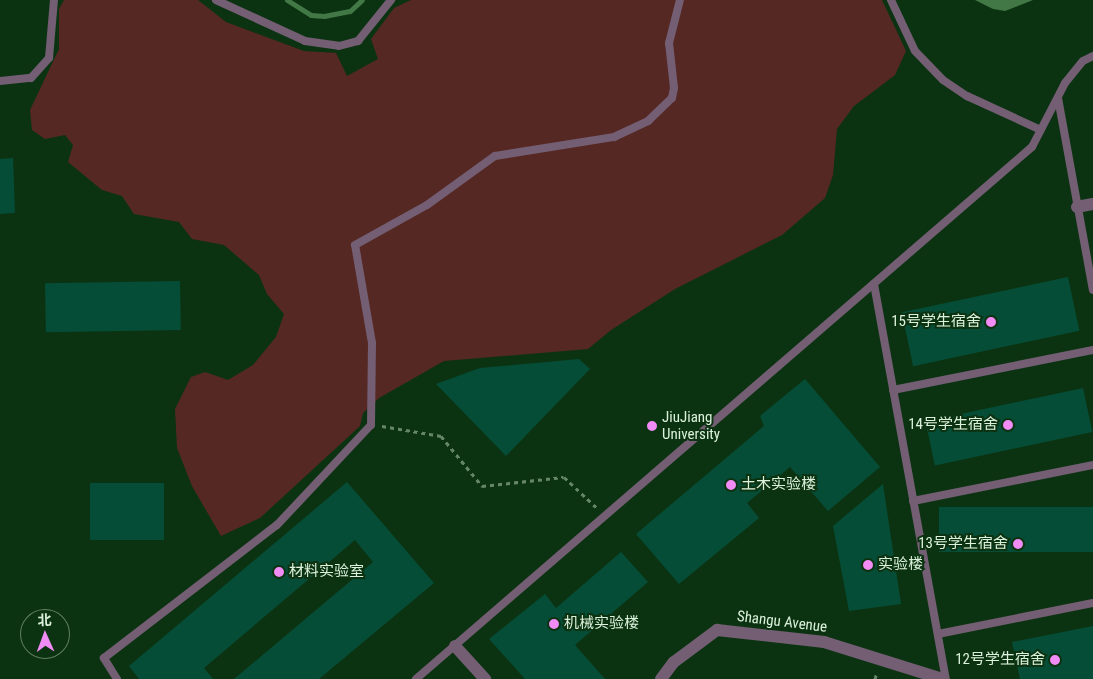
<!DOCTYPE html>
<html>
<head>
<meta charset="utf-8">
<style>
	body { margin:0 }
	#map { position:relative; width:1093px; height:679px; overflow:hidden; background:#0c3311; font-family:"Roboto Condensed","Noto Sans SC",sans-serif }
	div>[style] { position:absolute }
	[style*='--x'] { left:calc(var(--x)*1px); top:calc(var(--y)*1px); width:calc(var(--w)*1px); rotate:calc(var(--a)*1deg) }
	.green>* { inset:0; background:#562824 }
	.water>* { inset:0; background:#427746 }
	.stream>* { height:5px; margin:-2.5px; padding:0 2.5px; transform-origin:2.5px; border-radius:2.5px; background:#427746 }
	.building>* { inset:0; background:#064d37; transform-origin:0 0 }
	.path>* { height:3px; margin-top:-1.5px; transform-origin:0; background:repeating-linear-gradient(90deg,#66866a 0 4px,transparent 0 8px) }
	.service>* { height:8px; margin:-4px; padding:0 4px; transform-origin:4px; border-radius:4px; background:#735e73 }
	.minor>* { height:12px; margin:-6px; padding:0 6px; transform-origin:6px; border-radius:6px; background:#735e73 }
	.dots>* { width:14px; height:14px; translate:-50% -50%; box-sizing:border-box; border:2px solid #0c3311; border-radius:50% }
	span { translate:-50% -50%; white-space:nowrap; text-align:center; line-height:1.15; -webkit-text-stroke:4px #0c3311; paint-order:stroke }
	.poi-label { font-size:15px; color:#dbf1dc }
	.right { translate:-100% -50%; text-align:right }
	.left { translate:0 -50%; text-align:left }
	.street-label { font-size:15px; color:#dbf1dc }
	.north { position:absolute; left:20px; top:609px; width:50px; height:50px; box-sizing:border-box; background:#0c3311; border:1px solid #5f7f62; border-radius:50%; rotate:358deg; font-size:14px; font-weight:700; line-height:20px; text-align:center; color:#dbf1dc }
	.north::after { content:''; display:block; margin:auto; width:18px; height:22px; background:#f18bf5; clip-path:polygon(50% 0,100% 100%,50% 72%,0 100%) }
</style>
</head>
<body>
<div id="map">
	<div class="green">
		<div style="clip-path:polygon(64px 0,198px 0,226px 22px,304px 51px,336px 53px,347px 76px,378px 59px,371px 39px,394px 8px,411px 0,882px 0,906px 51px,895px 75px,854px 106px,837px 129px,833px 175px,825px 198px,782px 235px,675px 289px,611px 330px,588px 349px,444px 361px,379px 398px,363px 413px,360px 426px,260px 518px,221px 536px,192px 486px,177px 448px,175px 409px,191px 377px,205px 372px,228px 380px,253px 365px,276px 337px,284px 314px,267px 294px,259px 275px,224px 245px,192px 239px,179px 222px,134px 214px,122px 196px,102px 190px,68px 162px,73px 145px,65px 135px,45px 139px,32px 130px,30px 110px,59px 49px,59px 9px)"></div>
	</div>
	<div class="water">
		<div style="clip-path:polygon(975px 0,1033px 0,1005px 11px,993px 9px)"></div>
	</div>
	<div class="stream">
		<div style="--x:287;--y:0;--w:28;--a:32"></div>
		<div style="--x:311;--y:15;--w:13;--a:4"></div>
		<div style="--x:324;--y:16;--w:26;--a:-11"></div>
		<div style="--x:350;--y:11;--w:16;--a:-43"></div>
	</div>
	<div class="building">
		<div style="clip-path:polygon(13px 158px,15px 213px,0 214px,0 159px)"></div>
		<div style="left:1068px;top:277px;width:55px;height:170px;rotate:78deg"></div>
		<div style="left:180px;top:281px;width:49px;height:135px;rotate:89deg"></div>
		<div style="clip-path:polygon(579px 359px,590px 369px,506px 456px,436px 384px,480px 368px)"></div>
		<div style="clip-path:polygon(805px 379px,880px 467px,828px 511px,790px 467px,747px 503px,759px 518px,679px 584px,636px 534px,764px 426px,760px 416px)"></div>
		<div style="left:1083px;top:388px;width:45px;height:161px;rotate:78deg"></div>
		<div style="clip-path:polygon(347px 482px,434px 583px,319px 679px,234px 679px,373px 562px,355px 540px,204px 668px,213px 679px,139px 679px,129px 666px)"></div>
		<div style="left:164px;top:483px;width:57px;height:74px;rotate:90deg"></div>
		<div style="clip-path:polygon(883px 484px,901px 604px,849px 611px,833px 526px)"></div>
		<div style="left:1093px;top:507px;width:45px;height:154px;rotate:90deg"></div>
		<div style="clip-path:polygon(621px 552px,648px 582px,575px 645px,605px 679px,525px 679px,489px 639px,545px 594px,556px 608px)"></div>
		<div style="clip-path:polygon(1093px 626px,1093px 679px,1020px 679px,1012px 642px)"></div>
	</div>
	<div class="path">
		<div style="--x:382;--y:426;--w:60;--a:9.6"></div>
		<div style="--x:441;--y:436;--w:65;--a:50.6"></div>
		<div style="--x:482;--y:486;--w:82;--a:-6.3"></div>
		<div style="--x:564;--y:477;--w:44;--a:43.2"></div>
		<div style="--x:875;--y:679;--w:7;--a:-74"></div>
	</div>
	<div class="service">
		<div style="--x:216;--y:0;--w:98;--a:24.7"></div>
		<div style="--x:305;--y:41;--w:34;--a:8"></div>
		<div style="--x:339;--y:46;--w:20;--a:-15"></div>
		<div style="--x:358;--y:41;--w:53;--a:-51.2"></div>
		<div style="--x:891;--y:0;--w:56;--a:64.8"></div>
		<div style="--x:915;--y:51;--w:40;--a:46"></div>
		<div style="--x:943;--y:80;--w:29;--a:34"></div>
		<div style="--x:967;--y:96;--w:81;--a:24.7"></div>
		<div style="--x:0;--y:81;--w:31;--a:-6"></div>
		<div style="--x:31;--y:78;--w:27;--a:-48"></div>
		<div style="--x:49;--y:58;--w:58;--a:-85.1"></div>
		<div style="--x:1058;--y:98;--w:195;--a:79.7"></div>
		<div style="--x:874;--y:284;--w:402;--a:79.7"></div>
		<div style="--x:893;--y:390;--w:204;--a:-11.3"></div>
		<div style="--x:913;--y:501;--w:184;--a:-11.3"></div>
		<div style="--x:938;--y:634;--w:158;--a:-11.3"></div>
		<div style="--x:117;--y:679;--w:25;--a:-122"></div>
		<div style="--x:104;--y:658;--w:218;--a:-37.6"></div>
		<div style="--x:277;--y:525;--w:137;--a:-46.8"></div>
		<div style="--x:371;--y:425;--w:82;--a:-89.3"></div>
		<div style="--x:372;--y:343;--w:99;--a:-99.8"></div>
		<div style="--x:355;--y:245;--w:82;--a:-29.1"></div>
		<div style="--x:427;--y:205;--w:84;--a:-35.8"></div>
		<div style="--x:495;--y:156;--w:121;--a:-9.1"></div>
		<div style="--x:614;--y:137;--w:38;--a:-25"></div>
		<div style="--x:648;--y:121;--w:33;--a:-44"></div>
		<div style="--x:672;--y:98;--w:10;--a:-79"></div>
		<div style="--x:674;--y:88;--w:45;--a:-96.3"></div>
		<div style="--x:669;--y:43;--w:44;--a:-75.7"></div>
		<div style="--x:416;--y:679;--w:814;--a:-40.82"></div>
		<div style="--x:1032;--y:147;--w:72;--a:-62.7"></div>
		<div style="--x:1065;--y:83;--w:28;--a:-51"></div>
		<div style="--x:1083;--y:61;--w:11;--a:-27"></div>
	</div>
	<div class="minor">
		<div style="--x:1077;--y:207;--w:16;--a:-11"></div>
		<div style="--x:455;--y:646;--w:45;--a:47.7"></div>
		<div style="--x:661;--y:679;--w:21;--a:-53"></div>
		<div style="--x:674;--y:662;--w:54;--a:-36.7"></div>
		<div style="--x:717;--y:630;--w:108;--a:6.4"></div>
		<div style="--x:824;--y:642;--w:125;--a:17.3"></div>
	</div>
	<div class="dots">
		<div style="left:991px;top:322px;background:#f18bf5"></div>
		<div style="left:1008px;top:425px;background:#f18bf5"></div>
		<div style="left:652px;top:426px;background:#f18bf5"></div>
		<div style="left:731px;top:485px;background:#f18bf5"></div>
		<div style="left:1018px;top:544px;background:#f18bf5"></div>
		<div style="left:868px;top:565px;background:#f18bf5"></div>
		<div style="left:279px;top:572px;background:#f18bf5"></div>
		<div style="left:554px;top:624px;background:#f18bf5"></div>
		<div style="left:1055px;top:660px;background:#f18bf5"></div>
	</div>
	<div class="poi-label">
		<span class="right" style="left:981px;top:322px">15号学生宿舍</span>
		<span class="left" style="left:662px;top:426px">JiuJiang<br>University</span>
		<span class="right" style="left:998px;top:425px">14号学生宿舍</span>
		<span class="left" style="left:741px;top:485px">土木实验楼</span>
		<span class="right" style="left:1008px;top:544px">13号学生宿舍</span>
		<span class="left" style="left:878px;top:565px">实验楼</span>
		<span class="left" style="left:289px;top:572px">材料实验室</span>
		<span class="left" style="left:564px;top:624px">机械实验楼</span>
		<span class="right" style="left:1045px;top:660px">12号学生宿舍</span>
	</div>
	<div class="street-label">
		<span style="left:782px;top:622px;rotate:7deg">Shangu Avenue</span>
	</div>
	<div class="north">北</div>
</div>
</body>
</html>
